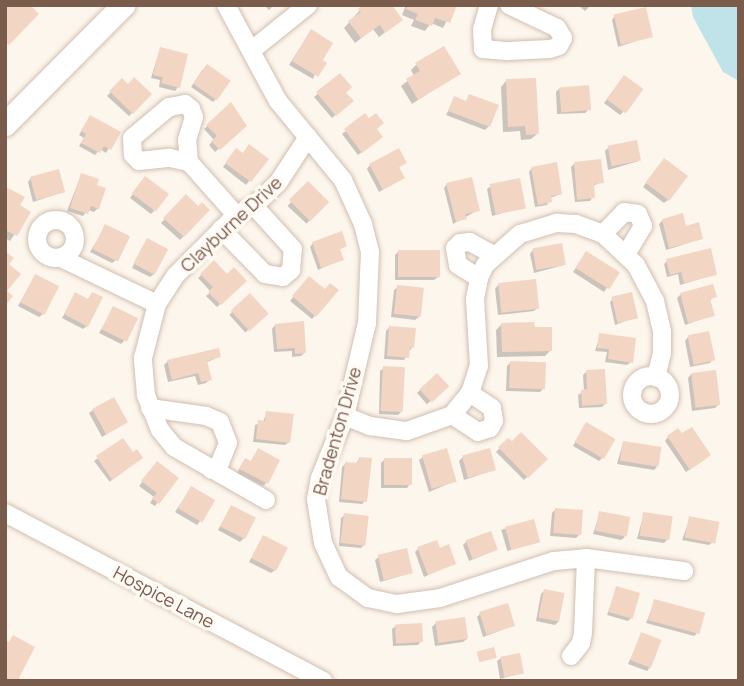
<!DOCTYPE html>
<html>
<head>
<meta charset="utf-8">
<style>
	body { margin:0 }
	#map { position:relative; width:744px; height:686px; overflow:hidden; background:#fdf6ec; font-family:Manrope,sans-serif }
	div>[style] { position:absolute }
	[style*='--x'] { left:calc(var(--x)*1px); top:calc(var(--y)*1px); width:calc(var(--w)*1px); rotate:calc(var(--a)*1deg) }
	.water>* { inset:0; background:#bfe3e8 }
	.shadow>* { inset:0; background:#0003; transform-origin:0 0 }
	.building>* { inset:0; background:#f3d5c3; transform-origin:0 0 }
	.roads { filter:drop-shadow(0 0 2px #d1beb0) drop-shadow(0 0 2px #d1beb0) }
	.minor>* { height:18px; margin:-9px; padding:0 9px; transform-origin:9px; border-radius:9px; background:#fff }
	.minor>.ring { margin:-9px; padding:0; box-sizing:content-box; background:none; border:18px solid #fff; border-radius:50% }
	.tertiary>* { height:23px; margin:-11.5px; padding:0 11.5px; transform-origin:11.5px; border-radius:11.5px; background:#fff }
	span { translate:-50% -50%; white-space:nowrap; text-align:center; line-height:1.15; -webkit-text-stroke:7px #fffaf3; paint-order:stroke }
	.street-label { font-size:18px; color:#7a5c4d }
	.frame { position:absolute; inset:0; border:7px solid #7a5c4d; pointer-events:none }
</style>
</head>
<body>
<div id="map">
	<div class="water">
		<div style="clip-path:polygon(691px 5px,739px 5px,739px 81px,723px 72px,693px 17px)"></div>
	</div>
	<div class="shadow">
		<div style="clip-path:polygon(264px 5px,274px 5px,269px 10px)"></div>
		<div style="clip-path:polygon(406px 5px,455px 5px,443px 28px,431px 23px,425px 31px,411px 26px,414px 20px,402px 15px)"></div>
		<div style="clip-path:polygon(578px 5px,591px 5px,585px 11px)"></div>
		<div style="clip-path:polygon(360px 10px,395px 25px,379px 37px,373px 29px,355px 43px,344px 28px)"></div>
		<div style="clip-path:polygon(615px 16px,651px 36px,618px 47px,612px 20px)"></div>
		<div style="clip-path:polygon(308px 35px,320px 61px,313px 79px,289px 65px)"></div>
		<div style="clip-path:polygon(160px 49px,178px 87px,175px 91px,159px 87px,160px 80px,151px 78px)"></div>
		<div style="clip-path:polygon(416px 65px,458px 74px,412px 104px,401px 86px,414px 76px,411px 70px)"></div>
		<div style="clip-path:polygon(203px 69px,216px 99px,213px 102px,191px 87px)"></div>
		<div style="clip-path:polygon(340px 75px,344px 93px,351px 101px,332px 118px,314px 97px)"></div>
		<div style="clip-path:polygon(122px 80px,128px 86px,150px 94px,129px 116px,107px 96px)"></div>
		<div style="clip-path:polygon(506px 81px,537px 134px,531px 139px,521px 140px,520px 131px,503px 132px,501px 87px)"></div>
		<div style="clip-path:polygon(621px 81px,623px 112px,620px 115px,604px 103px)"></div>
		<div style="clip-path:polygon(559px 89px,589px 109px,585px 113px,557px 114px,556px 92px)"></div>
		<div style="clip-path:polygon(470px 96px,489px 126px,485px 130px,446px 115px,454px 99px,465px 103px)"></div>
		<div style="clip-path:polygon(231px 104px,245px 125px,215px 152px,209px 145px,214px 140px,204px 129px)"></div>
		<div style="clip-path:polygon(365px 116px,375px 129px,377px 140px,358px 155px,342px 134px)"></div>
		<div style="clip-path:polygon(90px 117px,119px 132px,106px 153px,100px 149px,95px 155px,79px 146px,84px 138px,79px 135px)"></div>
		<div style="clip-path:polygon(608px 148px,639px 161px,608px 170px,605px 151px)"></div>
		<div style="clip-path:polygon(233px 154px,266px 159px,246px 185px,223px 167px)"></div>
		<div style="clip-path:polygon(405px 163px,398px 168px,403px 178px,379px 192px,367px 169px,370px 165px)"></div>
		<div style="clip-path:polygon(661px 163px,668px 200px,664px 203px,643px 187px)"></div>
		<div style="clip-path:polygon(574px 164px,602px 182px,592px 186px,593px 197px,590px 201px,575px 202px,571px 167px)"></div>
		<div style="clip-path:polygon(532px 168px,561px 194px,550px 198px,547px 205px,535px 207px,529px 172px)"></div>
		<div style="clip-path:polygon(81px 175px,94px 186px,98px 208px,94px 212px,88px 210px,83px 216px,67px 211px)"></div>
		<div style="clip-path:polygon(31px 178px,63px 192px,33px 202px,28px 182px)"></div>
		<div style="clip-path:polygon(142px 182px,154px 211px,151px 214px,130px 198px)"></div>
		<div style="left:308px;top:184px;width:26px;height:30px;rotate:43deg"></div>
		<div style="clip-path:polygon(447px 184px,478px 210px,453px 224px,444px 188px)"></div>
		<div style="clip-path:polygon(491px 186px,524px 207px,492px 216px,487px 189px)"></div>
		<div style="clip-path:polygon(7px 189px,17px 206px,29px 213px,10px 241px,5px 238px)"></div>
		<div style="clip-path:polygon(186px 197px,198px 209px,208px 210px,180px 240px,161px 223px)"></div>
		<div style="clip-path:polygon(663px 220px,685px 228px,701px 239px,666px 250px,659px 224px)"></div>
		<div style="clip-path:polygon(106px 226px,116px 260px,112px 263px,90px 252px)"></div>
		<div style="clip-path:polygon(313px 243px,345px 246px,339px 250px,342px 259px,318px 270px,310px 247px)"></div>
		<div style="clip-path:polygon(144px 244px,154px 274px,150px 277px,132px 268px)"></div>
		<div style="clip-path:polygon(533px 250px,564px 265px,534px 273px,530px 254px)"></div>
		<div style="clip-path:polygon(399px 251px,438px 277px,434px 280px,395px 280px,395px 255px)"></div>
		<div style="clip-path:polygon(583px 257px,617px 273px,604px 292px,573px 272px)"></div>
		<div style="clip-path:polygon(667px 261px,716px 274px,680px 285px,678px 274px,667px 277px,664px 264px)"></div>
		<div style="clip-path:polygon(214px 263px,227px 276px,245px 281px,217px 307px,206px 296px,211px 292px,198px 278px)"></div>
		<div style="clip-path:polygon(35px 276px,43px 314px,39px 317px,18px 306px)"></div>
		<div style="clip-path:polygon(306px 281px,325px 291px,336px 291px,312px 319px,290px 301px)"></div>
		<div style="clip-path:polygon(498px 285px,537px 308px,534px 311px,498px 315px,495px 289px)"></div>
		<div style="clip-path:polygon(398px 287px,419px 317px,415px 320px,391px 317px,394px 290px)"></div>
		<div style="clip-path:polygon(76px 294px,87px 300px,92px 294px,87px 326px,83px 329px,62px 318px)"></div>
		<div style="clip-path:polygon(681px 294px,715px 296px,709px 301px,713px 315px,685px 325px,677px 298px)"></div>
		<div style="left:250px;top:296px;width:24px;height:28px;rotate:48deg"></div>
		<div style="clip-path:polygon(613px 299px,636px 317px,615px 325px,610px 302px)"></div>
		<div style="clip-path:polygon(114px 308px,124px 341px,121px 344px,99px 333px)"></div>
		<div style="clip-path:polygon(502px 324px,533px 329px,551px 350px,545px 356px,497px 357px,496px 330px)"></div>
		<div style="clip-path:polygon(275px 325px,304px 353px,301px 356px,292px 357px,292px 351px,274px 352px,272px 329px)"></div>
		<div style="clip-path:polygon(389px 328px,412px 347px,404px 360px,384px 359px,386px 331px)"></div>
		<div style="clip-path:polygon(600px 335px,631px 362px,627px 365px,605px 362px,607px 352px,595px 351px)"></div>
		<div style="clip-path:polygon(688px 337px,713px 359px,710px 363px,690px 367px,685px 341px)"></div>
		<div style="clip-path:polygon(219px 357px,205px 363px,210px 379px,206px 383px,198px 385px,195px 376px,168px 382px,164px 365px,167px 362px)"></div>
		<div style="clip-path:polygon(510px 363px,543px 389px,540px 392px,506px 391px,507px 366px)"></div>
		<div style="clip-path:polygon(384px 368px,402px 411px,398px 415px,379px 414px,380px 371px)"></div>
		<div style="clip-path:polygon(586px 372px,606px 403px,602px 407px,579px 408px,578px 395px,584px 391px,583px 375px)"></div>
		<div style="clip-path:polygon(691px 374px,718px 405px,715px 408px,692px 411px,688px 378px)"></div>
		<div style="left:437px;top:375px;width:15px;height:27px;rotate:48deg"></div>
		<div style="clip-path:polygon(93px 410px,126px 422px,102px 437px,89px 413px)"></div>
		<div style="clip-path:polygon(267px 412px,289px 442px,285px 445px,253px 442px,255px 425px,263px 422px)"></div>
		<div style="clip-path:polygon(583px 428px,602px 458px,599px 461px,573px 446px)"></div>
		<div style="clip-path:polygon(668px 437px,705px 459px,686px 472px,665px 441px)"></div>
		<div style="left:122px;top:440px;width:26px;height:35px;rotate:53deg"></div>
		<div style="clip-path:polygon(508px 440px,545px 459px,524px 480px,496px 452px)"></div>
		<div style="clip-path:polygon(623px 443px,657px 467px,654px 470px,617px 464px)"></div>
		<div style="clip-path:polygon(258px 450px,266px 483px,263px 486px,237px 473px,242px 464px,245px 460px,250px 463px)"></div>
		<div style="clip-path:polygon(423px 457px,455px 481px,429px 492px,419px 460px)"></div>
		<div style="clip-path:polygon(463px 457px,494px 470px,464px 480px,459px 461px)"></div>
		<div style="clip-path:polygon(359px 459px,365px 501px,362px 504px,339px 502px,342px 467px,346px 463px,356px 464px)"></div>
		<div style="clip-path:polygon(385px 459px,410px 484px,407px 488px,381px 488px,381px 463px)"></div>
		<div style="clip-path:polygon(157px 463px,158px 502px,155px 506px,150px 503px,154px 497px,139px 486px)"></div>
		<div style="clip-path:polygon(191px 488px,200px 521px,197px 525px,175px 512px)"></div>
		<div style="clip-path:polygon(231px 507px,244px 538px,240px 542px,218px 530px)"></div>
		<div style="clip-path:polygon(555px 510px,580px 534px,576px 538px,550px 536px,552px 513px)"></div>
		<div style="clip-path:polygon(600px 513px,625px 537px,621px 540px,593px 534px)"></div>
		<div style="clip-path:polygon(644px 513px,667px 540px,664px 543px,637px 539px)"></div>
		<div style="clip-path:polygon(345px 515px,364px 545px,361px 548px,339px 546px,341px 518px)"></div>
		<div style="clip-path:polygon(690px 518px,713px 542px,709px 545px,682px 540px)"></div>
		<div style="left:532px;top:521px;width:22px;height:32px;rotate:74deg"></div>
		<div style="clip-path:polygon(263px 537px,275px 570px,271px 573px,249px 562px)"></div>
		<div style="clip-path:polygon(467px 541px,496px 550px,469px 561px,463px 545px)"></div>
		<div style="clip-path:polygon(418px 549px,439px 550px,454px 563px,424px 577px,415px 552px)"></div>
		<div style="clip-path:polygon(379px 557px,411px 573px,380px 582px,375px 560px)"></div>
		<div style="clip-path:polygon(617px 588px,631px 618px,628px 621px,607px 615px)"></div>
		<div style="clip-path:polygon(544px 591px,559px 621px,555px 625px,536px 621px,541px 594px)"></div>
		<div style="clip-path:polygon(655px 601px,697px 633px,694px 636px,646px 623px)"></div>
		<div style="clip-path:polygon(480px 614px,513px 626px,483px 637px,477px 617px)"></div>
		<div style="clip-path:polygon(436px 623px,467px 639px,463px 642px,435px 646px,432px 627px)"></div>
		<div style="clip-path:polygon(396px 626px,421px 641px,418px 645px,393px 646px,392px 629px)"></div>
		<div style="clip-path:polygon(642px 634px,650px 667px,647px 671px,628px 664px)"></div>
		<div style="clip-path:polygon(501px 658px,522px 673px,500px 679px,497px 661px)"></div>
	</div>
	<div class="building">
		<div style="clip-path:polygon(5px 5px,30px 5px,39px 14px,9px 45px,5px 42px)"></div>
		<div style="clip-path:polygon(363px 5px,392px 5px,403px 20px,385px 33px,380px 25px,361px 38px,348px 21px,361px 12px,358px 9px)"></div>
		<div style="clip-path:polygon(408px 5px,457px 5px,450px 23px,435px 18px,432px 26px,415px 20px,418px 14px,406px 9px)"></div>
		<div style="left:646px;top:7px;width:31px;height:33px;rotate:77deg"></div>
		<div style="clip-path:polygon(311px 29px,333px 43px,323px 60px,327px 63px,318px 77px,292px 61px)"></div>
		<div style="clip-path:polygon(444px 46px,461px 74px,418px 100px,406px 79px,420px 71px,415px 63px)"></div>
		<div style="clip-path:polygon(160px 47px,188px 54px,180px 88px,161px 83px,163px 77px,153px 75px)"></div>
		<div style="left:207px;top:64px;width:29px;height:24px;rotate:35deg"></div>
		<div style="clip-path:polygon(340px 73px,352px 87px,346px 93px,354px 101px,336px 116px,316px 92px)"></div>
		<div style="left:624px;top:75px;width:24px;height:30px;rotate:36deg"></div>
		<div style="clip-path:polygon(134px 77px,152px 94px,133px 114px,109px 91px,122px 78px,128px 84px)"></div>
		<div style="clip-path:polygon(536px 78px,539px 134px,526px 135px,525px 126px,508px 127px,506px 79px)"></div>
		<div style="left:589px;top:85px;width:25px;height:30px;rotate:85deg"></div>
		<div style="clip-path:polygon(469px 94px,499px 105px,490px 127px,448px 111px,454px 96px,466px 101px)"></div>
		<div style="clip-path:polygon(231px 102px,247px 126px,220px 150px,211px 141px,217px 136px,206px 125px)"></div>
		<div style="clip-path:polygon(365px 113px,369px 118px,376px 113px,384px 123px,377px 129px,383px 137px,362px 153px,344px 129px)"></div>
		<div style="clip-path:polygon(90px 115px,121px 132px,111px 150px,104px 146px,100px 153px,81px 143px,86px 134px,81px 131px)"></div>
		<div style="left:637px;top:140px;width:21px;height:30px;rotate:79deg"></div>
		<div style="clip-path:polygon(249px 144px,269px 159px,251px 182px,225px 163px,236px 148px,243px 153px)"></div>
		<div style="clip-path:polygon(399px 148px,407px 163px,399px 167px,405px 178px,383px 190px,369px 164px)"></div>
		<div style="left:664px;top:158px;width:30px;height:31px;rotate:37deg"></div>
		<div style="clip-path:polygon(601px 159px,604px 183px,594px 184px,595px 198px,577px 200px,574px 162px)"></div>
		<div style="clip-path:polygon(557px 162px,562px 194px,551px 196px,552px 202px,538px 205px,531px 167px)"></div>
		<div style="left:59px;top:169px;width:24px;height:30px;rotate:75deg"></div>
		<div style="clip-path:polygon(81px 173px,99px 179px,97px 185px,106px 188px,99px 209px,91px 206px,88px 214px,70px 208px)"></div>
		<div style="left:145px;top:176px;width:30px;height:22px;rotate:37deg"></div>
		<div style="clip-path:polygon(472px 177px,480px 211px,465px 214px,467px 219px,456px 222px,446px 183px)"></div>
		<div style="left:520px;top:178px;width:31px;height:31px;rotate:79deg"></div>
		<div style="left:308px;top:181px;width:30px;height:27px;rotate:45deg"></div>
		<div style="clip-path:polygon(6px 187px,25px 197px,20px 205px,31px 212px,17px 236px,5px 230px)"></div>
		<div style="clip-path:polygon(186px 194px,198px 206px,202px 202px,210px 210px,184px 237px,163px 218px)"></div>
		<div style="clip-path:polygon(683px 213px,686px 226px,699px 222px,703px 239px,669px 248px,662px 219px)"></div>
		<div style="left:105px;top:224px;width:28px;height:28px;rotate:26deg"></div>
		<div style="clip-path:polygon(342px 231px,347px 246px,340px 249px,344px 260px,321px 268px,312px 242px)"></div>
		<div style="left:147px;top:238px;width:24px;height:29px;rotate:28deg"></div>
		<div style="left:562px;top:243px;width:22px;height:30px;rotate:80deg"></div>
		<div style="clip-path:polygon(711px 248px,717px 275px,684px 283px,681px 272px,670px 275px,666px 259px)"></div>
		<div style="left:398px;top:250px;width:42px;height:27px"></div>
		<div style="clip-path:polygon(5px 251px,14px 258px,9px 264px,21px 274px,7px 291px,13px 296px,5px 306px)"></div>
		<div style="left:586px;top:251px;width:40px;height:20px;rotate:32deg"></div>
		<div style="clip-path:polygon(214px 260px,227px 274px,234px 267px,247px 281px,221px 305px,208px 292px,213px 287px,200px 274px)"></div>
		<div style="left:35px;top:274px;width:27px;height:32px;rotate:27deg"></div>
		<div style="clip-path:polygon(309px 276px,325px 289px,330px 283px,339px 290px,316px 317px,292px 296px)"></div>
		<div style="left:536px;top:279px;width:30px;height:38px;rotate:84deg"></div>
		<div style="clip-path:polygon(713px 284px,717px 297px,710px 299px,715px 316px,688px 323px,680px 293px)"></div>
		<div style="left:397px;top:285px;width:27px;height:29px;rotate:6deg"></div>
		<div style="clip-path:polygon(75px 292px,88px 299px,92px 292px,103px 297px,88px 327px,64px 314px)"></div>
		<div style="left:632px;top:292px;width:27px;height:21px;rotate:77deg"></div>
		<div style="left:250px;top:293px;width:28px;height:26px;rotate:48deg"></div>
		<div style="left:113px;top:306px;width:28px;height:26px;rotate:26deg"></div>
		<div style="clip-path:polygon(304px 321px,306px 353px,295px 354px,295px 348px,277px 349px,275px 324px)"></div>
		<div style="clip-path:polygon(534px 322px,535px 327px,552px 327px,552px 351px,502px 352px,501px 323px)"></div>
		<div style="clip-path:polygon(389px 326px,416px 328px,414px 348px,410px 347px,409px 358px,387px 356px)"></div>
		<div style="left:709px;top:331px;width:30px;height:22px;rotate:78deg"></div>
		<div style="clip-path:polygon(599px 333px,636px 338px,633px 363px,608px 359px,609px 349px,597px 348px)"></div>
		<div style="clip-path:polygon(219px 348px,221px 357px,207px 361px,212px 380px,201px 382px,198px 373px,172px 380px,167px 360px)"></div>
		<div style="left:510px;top:361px;width:36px;height:27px;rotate:2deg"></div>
		<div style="left:383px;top:366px;width:22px;height:45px;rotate:3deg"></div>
		<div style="clip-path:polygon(605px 369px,607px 404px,582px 406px,581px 390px,587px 389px,586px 370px)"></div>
		<div style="left:716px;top:370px;width:35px;height:25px;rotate:83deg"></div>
		<div style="left:437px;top:373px;width:18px;height:24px;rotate:47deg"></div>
		<div style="left:114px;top:397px;width:29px;height:25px;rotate:61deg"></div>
		<div style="clip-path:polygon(266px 411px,294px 414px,290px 443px,256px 439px,258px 420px,265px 421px)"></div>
		<div style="left:586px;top:422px;width:34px;height:23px;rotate:30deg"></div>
		<div style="clip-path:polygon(692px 427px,711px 455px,690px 470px,667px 436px,678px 428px,682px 433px)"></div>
		<div style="clip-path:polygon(521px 432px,548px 459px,528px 478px,498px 447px,508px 438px,512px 441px)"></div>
		<div style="clip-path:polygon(123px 438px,133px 452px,137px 449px,143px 458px,112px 480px,96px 456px)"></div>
		<div style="left:623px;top:441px;width:39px;height:20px;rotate:9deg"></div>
		<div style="clip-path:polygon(258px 448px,280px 460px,268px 484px,239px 469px,245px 458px,251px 461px)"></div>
		<div style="left:447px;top:448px;width:35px;height:26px;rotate:74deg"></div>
		<div style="left:490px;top:448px;width:23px;height:29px;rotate:75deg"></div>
		<div style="clip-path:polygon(359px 457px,372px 458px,367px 502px,341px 499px,345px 462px,358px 463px)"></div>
		<div style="left:384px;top:458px;width:28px;height:27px"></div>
		<div style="clip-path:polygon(157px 461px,179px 478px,159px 504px,152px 498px,157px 493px,141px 481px)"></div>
		<div style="left:191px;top:486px;width:28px;height:26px;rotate:30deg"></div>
		<div style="left:231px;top:505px;width:28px;height:24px;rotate:27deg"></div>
		<div style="left:555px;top:508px;width:28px;height:25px;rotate:4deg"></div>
		<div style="left:599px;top:511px;width:32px;height:20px;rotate:11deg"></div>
		<div style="left:643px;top:512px;width:30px;height:24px;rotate:8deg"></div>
		<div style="left:344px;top:513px;width:25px;height:30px;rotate:7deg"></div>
		<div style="left:689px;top:516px;width:31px;height:22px;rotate:11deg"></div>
		<div style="left:534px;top:519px;width:24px;height:30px;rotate:75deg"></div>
		<div style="left:491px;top:531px;width:20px;height:27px;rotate:70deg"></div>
		<div style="left:263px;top:535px;width:28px;height:26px;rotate:27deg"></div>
		<div style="clip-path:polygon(437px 540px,440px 548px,449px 544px,456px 564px,428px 575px,417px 547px)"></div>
		<div style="left:407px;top:548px;width:26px;height:30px;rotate:77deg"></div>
		<div style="left:616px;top:586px;width:25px;height:27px;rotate:16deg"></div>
		<div style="left:544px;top:589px;width:21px;height:29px;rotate:11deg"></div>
		<div style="left:654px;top:599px;width:53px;height:22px;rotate:15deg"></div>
		<div style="left:508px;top:603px;width:24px;height:30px;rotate:73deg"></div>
		<div style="left:465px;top:617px;width:22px;height:30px;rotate:82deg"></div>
		<div style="left:422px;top:623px;width:19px;height:27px;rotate:87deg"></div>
		<div style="left:641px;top:632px;width:22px;height:30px;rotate:21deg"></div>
		<div style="clip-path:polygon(13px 635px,35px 647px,19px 678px,25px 681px,5px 681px,5px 640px,9px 642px)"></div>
		<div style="left:494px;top:647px;width:11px;height:18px;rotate:75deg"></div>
		<div style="left:520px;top:653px;width:21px;height:20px;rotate:79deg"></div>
	</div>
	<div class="roads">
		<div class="minor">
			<div style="--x:226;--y:5;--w:109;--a:61.6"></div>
			<div style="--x:278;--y:101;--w:102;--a:50.6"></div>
			<div style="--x:343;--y:180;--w:48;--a:65.6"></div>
			<div style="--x:363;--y:224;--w:29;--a:76"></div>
			<div style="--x:370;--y:252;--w:71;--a:92.4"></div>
			<div style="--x:367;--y:323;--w:96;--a:103.3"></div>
			<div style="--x:345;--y:416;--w:67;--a:112"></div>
			<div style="--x:320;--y:478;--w:21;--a:101"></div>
			<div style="--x:316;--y:499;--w:45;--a:81"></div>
			<div style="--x:323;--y:543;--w:38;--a:65"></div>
			<div style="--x:339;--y:577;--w:36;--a:36"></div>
			<div style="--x:368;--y:598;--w:30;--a:12"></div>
			<div style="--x:397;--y:604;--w:43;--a:-7.9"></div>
			<div style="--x:440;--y:598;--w:120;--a:-18"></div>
			<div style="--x:554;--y:561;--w:32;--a:-5"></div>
			<div style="--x:586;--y:558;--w:99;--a:7.6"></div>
			<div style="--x:489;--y:5;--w:25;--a:106"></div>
			<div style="--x:482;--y:29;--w:20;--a:87"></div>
			<div style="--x:483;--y:49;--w:25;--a:5"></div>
			<div style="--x:508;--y:51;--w:42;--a:-2.7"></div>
			<div style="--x:550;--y:49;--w:9;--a:-18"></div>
			<div style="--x:559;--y:46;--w:9;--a:-63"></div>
			<div style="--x:563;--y:38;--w:12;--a:-121"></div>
			<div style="--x:557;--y:28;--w:53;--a:-154.4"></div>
			<div style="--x:252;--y:50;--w:72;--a:-38.8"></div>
			<div style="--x:189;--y:162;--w:22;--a:-95"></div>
			<div style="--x:187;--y:140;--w:24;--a:-73"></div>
			<div style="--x:194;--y:117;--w:9;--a:-111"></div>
			<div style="--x:191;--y:109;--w:8;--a:-140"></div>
			<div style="--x:185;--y:104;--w:16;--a:169"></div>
			<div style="--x:169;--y:107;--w:48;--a:140"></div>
			<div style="--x:132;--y:138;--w:17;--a:87"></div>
			<div style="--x:133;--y:155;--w:8;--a:45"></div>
			<div style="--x:139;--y:161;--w:31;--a:-6"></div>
			<div style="--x:170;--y:158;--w:19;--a:12"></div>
			<div style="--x:189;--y:162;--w:71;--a:48.4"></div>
			<div class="ring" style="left:37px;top:220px;width:20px;height:20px"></div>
			<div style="--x:221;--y:229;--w:63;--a:45.6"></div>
			<div style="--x:265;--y:274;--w:18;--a:9"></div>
			<div style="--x:283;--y:277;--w:11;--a:-41"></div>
			<div style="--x:291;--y:270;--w:21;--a:-85"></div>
			<div style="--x:293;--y:249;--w:58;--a:-132.2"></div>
			<div style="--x:603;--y:234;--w:30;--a:-46"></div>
			<div style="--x:624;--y:212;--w:14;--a:8"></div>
			<div style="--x:638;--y:214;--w:13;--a:67"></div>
			<div style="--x:643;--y:226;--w:33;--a:121"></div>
			<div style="--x:61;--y:258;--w:106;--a:25.6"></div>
			<div style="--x:479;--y:278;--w:25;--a:-148"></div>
			<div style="--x:458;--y:265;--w:17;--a:-100"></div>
			<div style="--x:455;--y:248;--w:7;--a:-45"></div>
			<div style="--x:460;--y:243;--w:10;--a:-6"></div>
			<div style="--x:470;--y:242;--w:26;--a:29"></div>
			<div class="ring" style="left:632px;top:376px;width:20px;height:20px"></div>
			<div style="--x:150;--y:408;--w:57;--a:8.1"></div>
			<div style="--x:206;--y:416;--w:15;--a:23"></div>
			<div style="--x:220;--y:422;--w:22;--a:69"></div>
			<div style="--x:228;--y:443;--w:22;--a:112"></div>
			<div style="--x:220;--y:463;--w:11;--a:142"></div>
			<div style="--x:452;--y:415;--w:31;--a:33"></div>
			<div style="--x:478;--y:432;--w:13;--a:-18"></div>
			<div style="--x:490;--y:428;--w:8;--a:-60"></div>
			<div style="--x:494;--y:421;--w:13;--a:-99"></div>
			<div style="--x:492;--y:408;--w:27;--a:-146"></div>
			<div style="--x:345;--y:416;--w:27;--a:22"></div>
			<div style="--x:370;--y:426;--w:37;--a:8"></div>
			<div style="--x:407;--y:431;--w:48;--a:-19.6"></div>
			<div style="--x:452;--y:415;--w:28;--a:-51"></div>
			<div style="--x:470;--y:393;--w:28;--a:-72"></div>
			<div style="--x:479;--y:366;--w:67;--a:-93.4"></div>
			<div style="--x:475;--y:299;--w:21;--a:-79"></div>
			<div style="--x:479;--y:278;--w:14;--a:-65"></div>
			<div style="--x:485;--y:265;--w:47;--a:-41.5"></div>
			<div style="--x:520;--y:234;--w:39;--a:-17"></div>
			<div style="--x:557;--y:223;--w:19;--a:3"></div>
			<div style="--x:576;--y:224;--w:29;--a:20"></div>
			<div style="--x:603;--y:234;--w:45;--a:43.2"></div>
			<div style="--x:636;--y:265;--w:41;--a:62.2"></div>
			<div style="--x:655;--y:301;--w:32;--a:77"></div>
			<div style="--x:662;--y:332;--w:21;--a:90"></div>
			<div style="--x:662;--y:353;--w:25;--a:104"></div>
			<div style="--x:266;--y:500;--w:106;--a:-150.1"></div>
			<div style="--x:174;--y:447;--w:22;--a:-129"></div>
			<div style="--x:160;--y:430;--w:38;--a:-112"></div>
			<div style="--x:146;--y:395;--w:37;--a:-95"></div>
			<div style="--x:143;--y:358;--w:56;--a:-75.5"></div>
			<div style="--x:157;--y:304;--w:33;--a:-57"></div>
			<div style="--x:175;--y:276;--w:86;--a:-45"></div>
			<div style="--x:236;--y:215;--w:20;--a:-27"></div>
			<div style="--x:254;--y:206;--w:33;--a:-44"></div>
			<div style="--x:278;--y:183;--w:55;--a:-56.9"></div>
			<div style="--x:5;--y:513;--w:360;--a:27.8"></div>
			<div style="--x:571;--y:656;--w:16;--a:-52"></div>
			<div style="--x:581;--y:643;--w:10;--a:-79"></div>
			<div style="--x:583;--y:633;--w:75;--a:-87.7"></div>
		</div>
		<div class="tertiary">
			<div style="--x:5;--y:124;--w:168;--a:-45.2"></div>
		</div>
	</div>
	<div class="street-label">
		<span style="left:231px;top:224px;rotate:-43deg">Clayburne Drive</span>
		<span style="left:337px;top:431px;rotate:-74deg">Bradenton Drive</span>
		<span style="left:164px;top:597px;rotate:28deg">Hospice Lane</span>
	</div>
	<div class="frame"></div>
</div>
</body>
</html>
